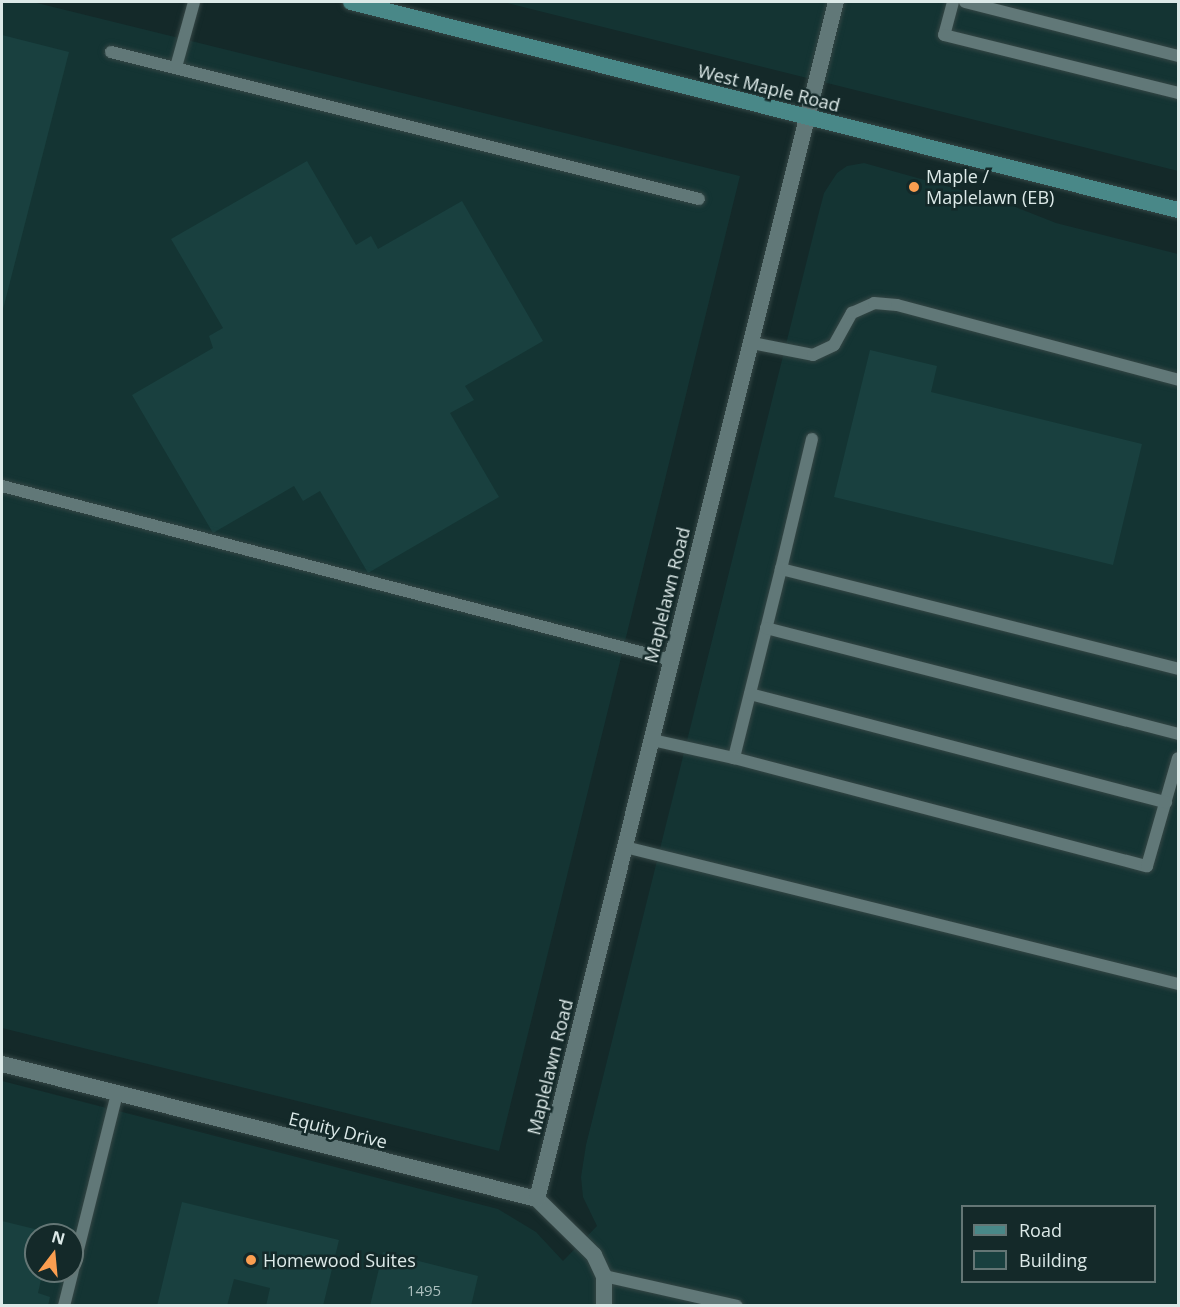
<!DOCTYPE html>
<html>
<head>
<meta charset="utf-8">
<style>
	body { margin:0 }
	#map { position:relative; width:1180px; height:1307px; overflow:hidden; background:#142929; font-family:"Open Sans",sans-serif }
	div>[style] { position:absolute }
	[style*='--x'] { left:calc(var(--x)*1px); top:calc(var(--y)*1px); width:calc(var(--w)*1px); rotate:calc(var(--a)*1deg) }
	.built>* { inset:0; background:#143433 }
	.building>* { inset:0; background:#19403f }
	.roads { filter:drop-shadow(0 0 2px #354645) drop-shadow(0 0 2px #354645) }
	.service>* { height:12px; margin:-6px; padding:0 6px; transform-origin:6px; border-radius:6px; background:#617878 }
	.minor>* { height:16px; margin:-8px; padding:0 8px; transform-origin:8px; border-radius:8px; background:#617878 }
	.secondary>* { height:16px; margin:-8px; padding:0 8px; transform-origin:8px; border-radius:8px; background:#498888 }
	.dots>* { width:16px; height:16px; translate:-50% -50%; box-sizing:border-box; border:3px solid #142929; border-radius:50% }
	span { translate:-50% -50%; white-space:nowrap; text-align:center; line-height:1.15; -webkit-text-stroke:5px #142929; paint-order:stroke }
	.number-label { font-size:15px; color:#abbfbe }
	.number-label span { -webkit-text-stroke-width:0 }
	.street-label { font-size:18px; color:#dce9e8 }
	.poi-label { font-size:18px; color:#dce9e8 }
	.left { translate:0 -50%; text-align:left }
	.frame { position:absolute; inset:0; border:3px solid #dce9e8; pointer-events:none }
	.legend { position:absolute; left:961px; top:1205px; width:195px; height:78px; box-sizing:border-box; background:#142929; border:2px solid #647675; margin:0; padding:8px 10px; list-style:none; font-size:18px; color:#dce9e8 }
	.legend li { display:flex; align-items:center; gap:12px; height:30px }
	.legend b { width:30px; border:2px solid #647675 }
	.north { position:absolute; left:24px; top:1223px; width:60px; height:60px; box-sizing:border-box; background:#142929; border:2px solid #647675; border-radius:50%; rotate:16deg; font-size:16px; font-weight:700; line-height:24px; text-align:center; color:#dce9e8 }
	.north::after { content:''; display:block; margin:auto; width:21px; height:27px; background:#fb9e50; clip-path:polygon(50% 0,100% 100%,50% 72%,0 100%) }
</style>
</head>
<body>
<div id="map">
	<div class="built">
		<div style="clip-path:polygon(2px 2px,33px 2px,740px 176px,499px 1151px,2px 1028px)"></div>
		<div style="clip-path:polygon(503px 2px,1178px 2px,1178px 171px,1095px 150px)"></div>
		<div style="clip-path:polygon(evenodd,864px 163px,1003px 202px,1056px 223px,1178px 254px,1178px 1305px,2px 1305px,2px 1081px,498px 1209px,536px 1232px,563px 1261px,597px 1226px,583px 1197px,581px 1177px,586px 1145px,818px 216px,824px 193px,837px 173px,847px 166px,864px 163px,962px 1206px,1154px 1206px,1154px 1282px,962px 1282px,962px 1206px,864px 163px,36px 1235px,72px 1235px,72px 1271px,36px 1271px,36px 1235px)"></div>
	</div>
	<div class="building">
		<div style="clip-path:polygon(2px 35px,69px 52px,2px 313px)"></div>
		<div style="clip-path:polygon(307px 161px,356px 245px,371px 236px,378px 249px,462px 201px,543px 341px,465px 386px,474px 400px,450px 413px,499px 497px,368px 573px,320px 491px,303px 501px,294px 486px,213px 533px,132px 395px,213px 348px,209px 336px,223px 328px,171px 239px)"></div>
		<div style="clip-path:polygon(870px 350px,937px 366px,931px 392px,1142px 444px,1113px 565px,834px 497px)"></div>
		<div style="clip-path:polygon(182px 1202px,339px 1240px,323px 1306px,266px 1306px,270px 1288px,234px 1279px,227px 1306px,157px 1306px)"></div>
		<div style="clip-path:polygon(2px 1221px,55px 1234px,36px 1235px,36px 1271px,43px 1271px,38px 1293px,50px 1297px,48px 1306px,2px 1306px)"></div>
		<div style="clip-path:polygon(383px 1252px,478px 1276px,471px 1306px,370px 1306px)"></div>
	</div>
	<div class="roads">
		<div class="service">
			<div style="--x:953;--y:2;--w:34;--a:105"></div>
			<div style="--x:944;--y:35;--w:241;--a:13.9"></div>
			<div style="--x:965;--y:2;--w:220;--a:14.2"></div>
			<div style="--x:111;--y:52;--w:606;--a:14.04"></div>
			<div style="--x:176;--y:67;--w:67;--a:-74.5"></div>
			<div style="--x:752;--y:343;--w:62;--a:11.1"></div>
			<div style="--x:813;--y:355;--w:23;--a:-25"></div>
			<div style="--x:834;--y:345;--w:37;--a:-61"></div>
			<div style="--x:852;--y:313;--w:24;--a:-24"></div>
			<div style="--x:874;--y:303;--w:23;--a:5"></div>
			<div style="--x:897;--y:305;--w:291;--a:14.9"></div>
			<div style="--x:812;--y:439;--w:134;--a:103.4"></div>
			<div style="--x:781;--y:569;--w:409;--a:14.1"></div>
			<div style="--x:2;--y:486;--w:691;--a:14.58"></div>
			<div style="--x:781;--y:569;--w:195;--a:104"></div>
			<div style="--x:734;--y:758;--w:427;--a:14.7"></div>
			<div style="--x:1147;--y:866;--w:112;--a:-74"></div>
			<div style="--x:766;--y:628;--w:425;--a:14.4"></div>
			<div style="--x:750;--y:694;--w:430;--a:14.6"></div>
			<div style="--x:652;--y:740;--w:84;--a:12.4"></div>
			<div style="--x:625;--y:847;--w:570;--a:13.91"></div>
			<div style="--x:604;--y:1276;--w:136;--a:12.7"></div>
			<div style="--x:64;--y:1306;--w:219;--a:-76"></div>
		</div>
		<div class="minor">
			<div style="--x:2;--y:1064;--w:552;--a:14.16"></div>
			<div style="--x:537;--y:1199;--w:80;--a:44.5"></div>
			<div style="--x:594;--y:1255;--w:23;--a:65"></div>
			<div style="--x:604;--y:1276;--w:30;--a:90"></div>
			<div style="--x:537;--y:1199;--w:1234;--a:-75.98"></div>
		</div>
		<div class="secondary">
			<div style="--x:351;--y:2;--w:853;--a:14.12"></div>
		</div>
	</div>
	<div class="dots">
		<div style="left:914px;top:187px;background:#fb9e50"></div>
		<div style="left:251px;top:1260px;background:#fb9e50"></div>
	</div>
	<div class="number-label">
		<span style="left:424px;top:1291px">1495</span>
	</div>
	<div class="street-label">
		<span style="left:769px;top:88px;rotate:14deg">West Maple Road</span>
		<span style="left:667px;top:595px;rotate:-76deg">Maplelawn Road</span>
		<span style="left:550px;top:1067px;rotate:-76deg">Maplelawn Road</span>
		<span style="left:338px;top:1130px;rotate:14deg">Equity Drive</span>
	</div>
	<div class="poi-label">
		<span class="left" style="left:926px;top:187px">Maple /<br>Maplelawn (EB)</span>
		<span class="left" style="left:263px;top:1260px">Homewood Suites</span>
	</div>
	<div class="frame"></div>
	<ul class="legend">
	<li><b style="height:8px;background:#498888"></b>Road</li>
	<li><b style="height:16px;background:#19403f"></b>Building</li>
	</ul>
	<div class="north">N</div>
</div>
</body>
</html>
